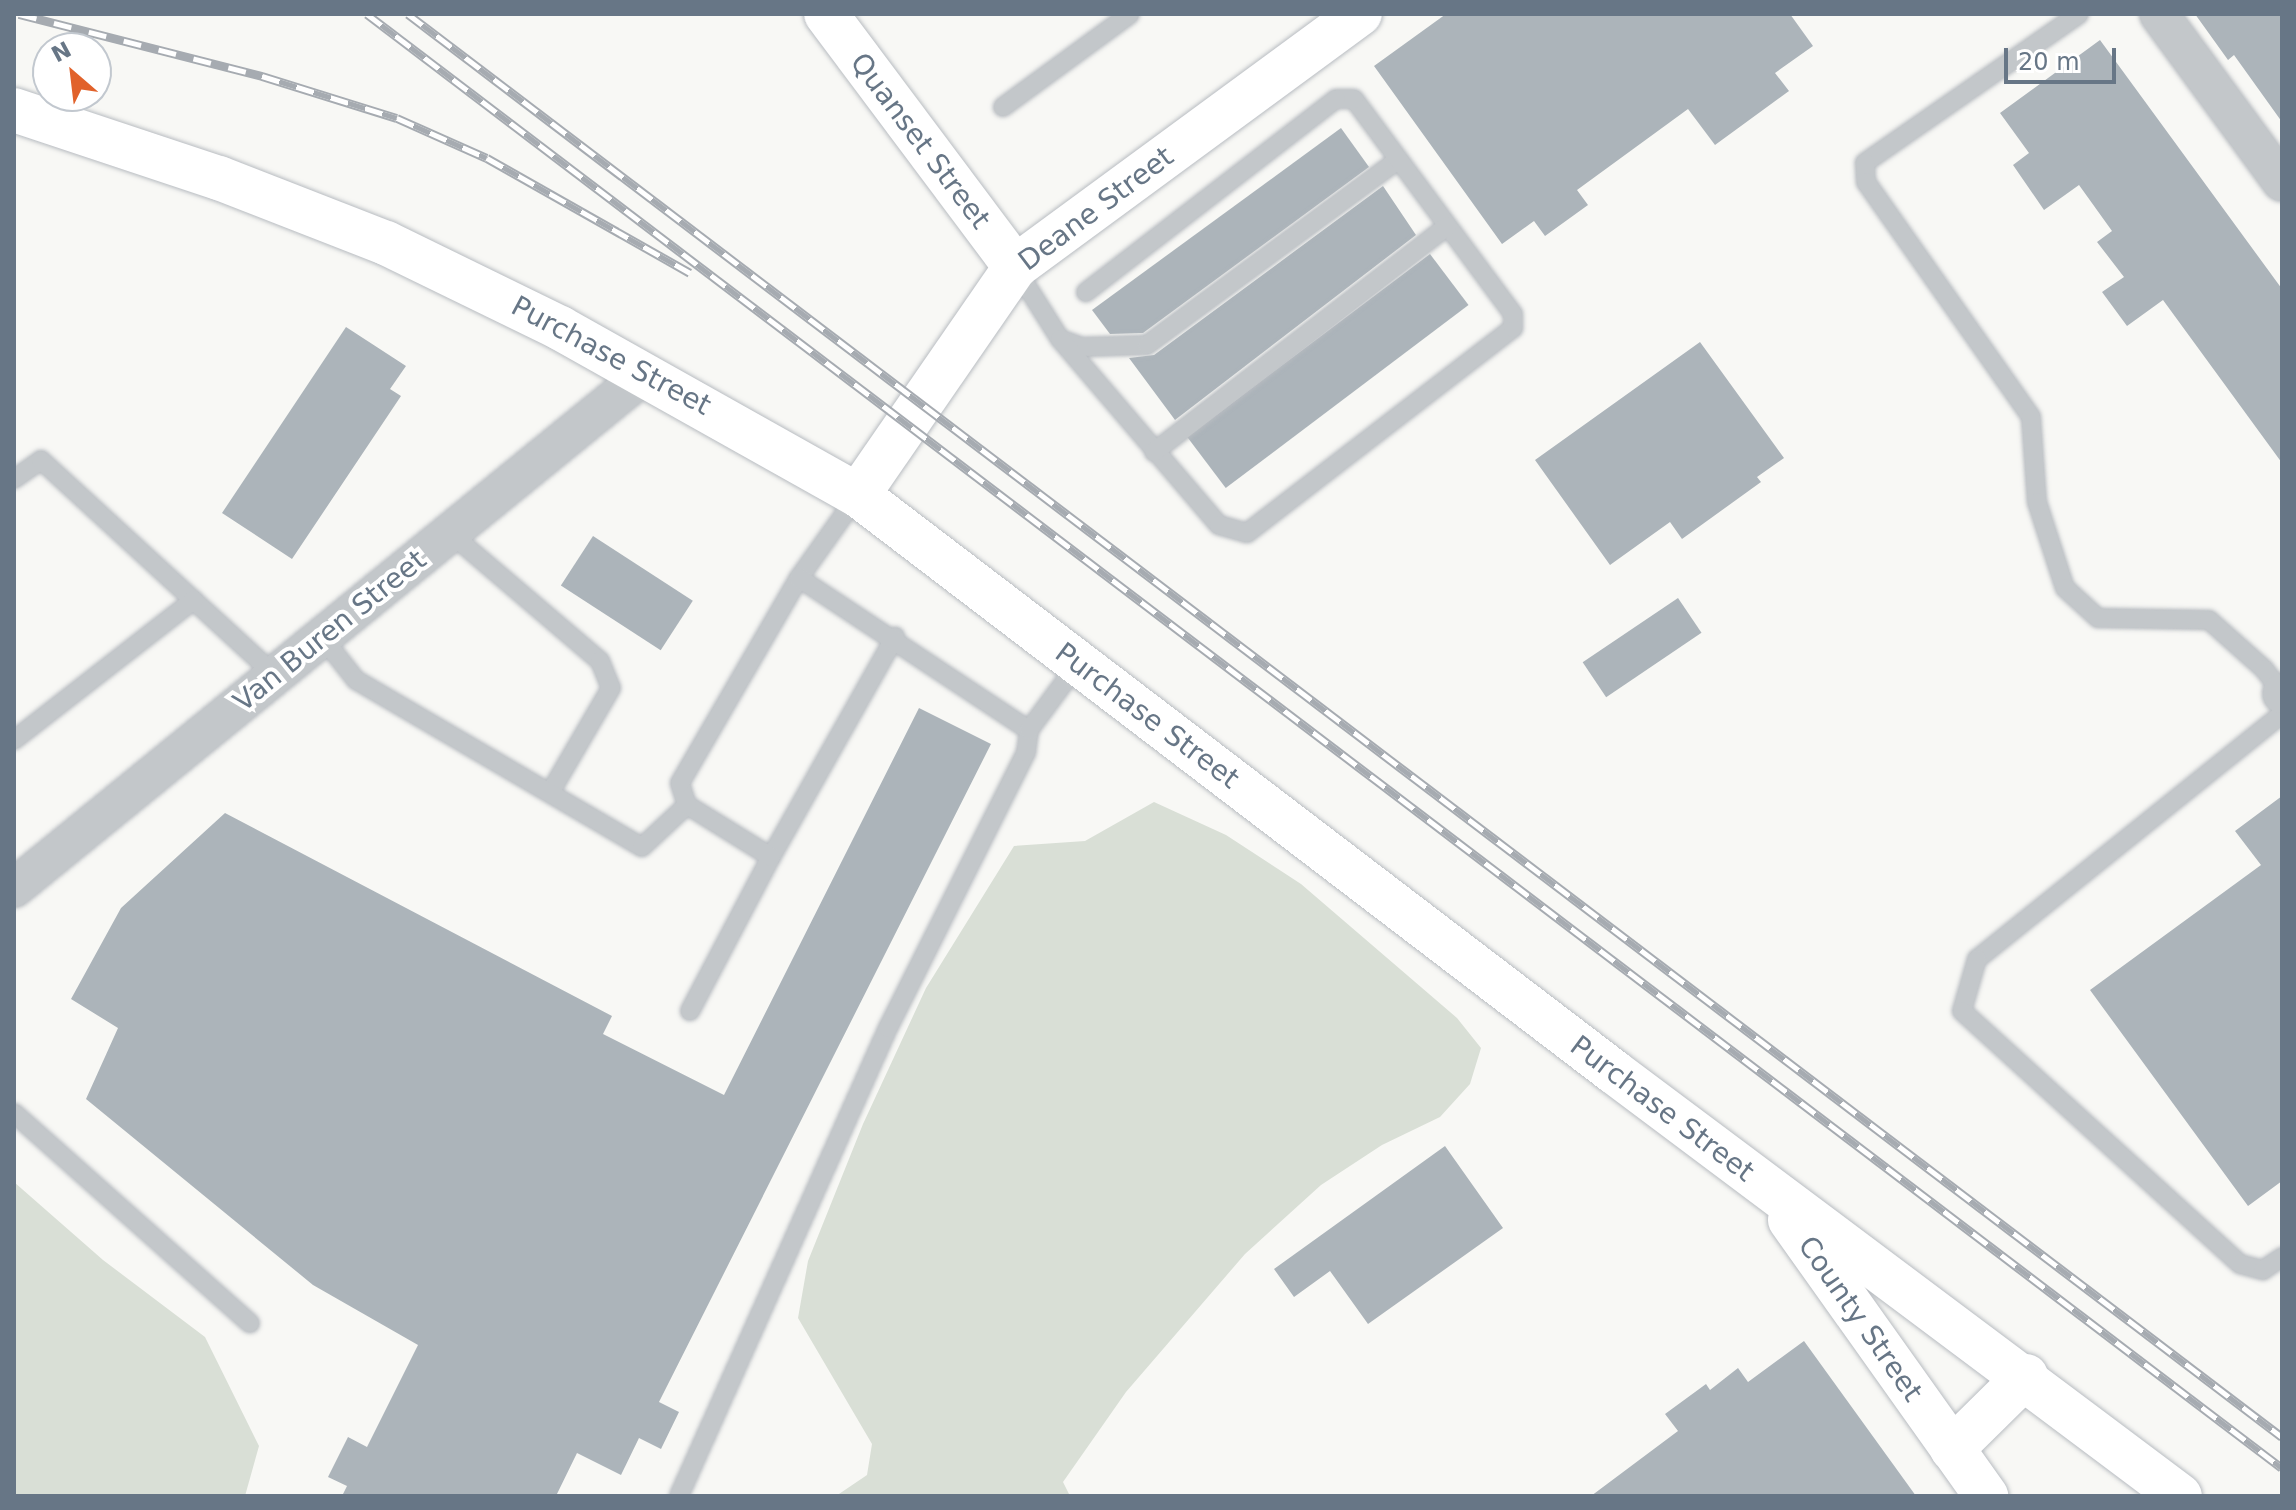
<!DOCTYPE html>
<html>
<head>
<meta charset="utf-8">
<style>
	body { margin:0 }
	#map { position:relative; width:2296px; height:1510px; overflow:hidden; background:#f8f8f5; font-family:"DejaVu Sans",sans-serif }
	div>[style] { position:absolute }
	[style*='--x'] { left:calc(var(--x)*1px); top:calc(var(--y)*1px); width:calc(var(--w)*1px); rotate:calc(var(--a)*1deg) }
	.green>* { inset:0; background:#d9dfd6 }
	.building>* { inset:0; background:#acb4ba; transform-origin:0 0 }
	.roads { filter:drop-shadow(0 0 2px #b8bcc1) drop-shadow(0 0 2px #b8bcc1) }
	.lane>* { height:18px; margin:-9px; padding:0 9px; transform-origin:9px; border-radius:9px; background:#c3c7ca }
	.street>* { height:38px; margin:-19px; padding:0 19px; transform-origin:19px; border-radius:19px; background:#c3c7ca }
	.secondary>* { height:44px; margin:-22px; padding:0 22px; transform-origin:22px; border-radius:22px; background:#fff }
	.rail>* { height:9px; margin-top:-4.5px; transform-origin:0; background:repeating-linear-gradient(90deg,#fff 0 18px,#a6abb1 0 36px); box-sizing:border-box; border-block:2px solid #a6abb1 }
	span { translate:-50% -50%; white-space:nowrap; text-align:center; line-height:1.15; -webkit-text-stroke:8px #fff; paint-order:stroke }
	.street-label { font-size:28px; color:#677686 }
	.frame { position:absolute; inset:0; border:16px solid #677686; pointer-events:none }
	.north { position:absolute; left:32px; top:32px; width:80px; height:80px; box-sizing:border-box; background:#fff; border:2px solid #c2c8cf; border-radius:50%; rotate:332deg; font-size:22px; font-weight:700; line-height:32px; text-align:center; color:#677686 }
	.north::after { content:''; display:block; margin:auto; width:28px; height:36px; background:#e1622b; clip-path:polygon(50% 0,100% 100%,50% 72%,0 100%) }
	.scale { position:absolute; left:2004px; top:48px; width:112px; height:36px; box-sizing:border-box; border:4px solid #677686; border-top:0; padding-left:10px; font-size:24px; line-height:28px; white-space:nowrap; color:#677686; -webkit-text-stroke:6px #fff; paint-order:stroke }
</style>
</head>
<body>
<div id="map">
	<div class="green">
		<div style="clip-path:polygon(1154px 802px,1226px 835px,1301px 884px,1457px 1018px,1481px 1048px,1470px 1084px,1440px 1117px,1382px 1145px,1321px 1185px,1245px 1254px,1126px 1392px,1063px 1482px,1070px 1496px,836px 1496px,867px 1475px,872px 1444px,798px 1318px,808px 1261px,863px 1124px,926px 988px,1014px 846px,1085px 841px)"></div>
		<div style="clip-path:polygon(14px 1182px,103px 1260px,205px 1337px,259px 1446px,245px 1496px,14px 1496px)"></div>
	</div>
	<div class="building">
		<div style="clip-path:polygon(1446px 14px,1790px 14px,1813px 46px,1775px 73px,1789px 91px,1715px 145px,1688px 109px,1577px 190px,1588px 205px,1545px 236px,1534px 221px,1502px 244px,1374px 66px)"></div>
		<div style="clip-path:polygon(2195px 14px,2282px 14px,2282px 122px,2234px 55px,2228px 60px)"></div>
		<div style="clip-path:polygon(2100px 40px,2282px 289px,2282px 463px,2163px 300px,2127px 326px,2102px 292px,2124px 277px,2097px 242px,2112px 231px,2079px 185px,2044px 210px,2013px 165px,2029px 153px,2000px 113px)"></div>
		<div style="clip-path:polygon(1341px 128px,1369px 167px,1143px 333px,1110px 334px,1092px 310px)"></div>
		<div style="clip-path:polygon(1383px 186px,1416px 235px,1175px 420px,1129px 358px,1154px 355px)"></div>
		<div style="left:1430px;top:254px;width:64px;height:304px;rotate:53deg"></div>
		<div style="clip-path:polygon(346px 327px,406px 366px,390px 389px,401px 396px,292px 559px,222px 513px)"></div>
		<div style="clip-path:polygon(1700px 342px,1784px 458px,1757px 477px,1761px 482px,1682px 539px,1670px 522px,1610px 565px,1535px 460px)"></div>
		<div style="left:593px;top:536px;width:119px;height:59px;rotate:33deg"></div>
		<div style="left:1678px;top:598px;width:42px;height:115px;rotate:56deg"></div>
		<div style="clip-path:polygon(919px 708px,991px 744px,659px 1402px,679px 1412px,661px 1449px,639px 1438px,621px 1475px,577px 1453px,556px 1496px,342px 1496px,347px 1486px,328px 1477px,348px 1437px,367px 1447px,418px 1345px,313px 1285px,86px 1099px,118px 1028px,71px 999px,121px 908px,225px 813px,612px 1016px,603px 1034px,724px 1095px)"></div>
		<div style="clip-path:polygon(2282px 796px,2282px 1181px,2248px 1206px,2090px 990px,2261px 865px,2235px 831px)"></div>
		<div style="clip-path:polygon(1445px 1146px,1503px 1228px,1368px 1324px,1330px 1271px,1294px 1297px,1274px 1269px)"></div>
		<div style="clip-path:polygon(1804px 1341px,1916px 1496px,1591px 1496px,1678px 1431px,1665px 1414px,1706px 1384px,1710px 1390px,1738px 1368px,1748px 1382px)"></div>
	</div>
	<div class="roads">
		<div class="lane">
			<div style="--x:2079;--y:14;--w:261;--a:145.2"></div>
			<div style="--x:1865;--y:163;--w:19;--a:87"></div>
			<div style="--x:1866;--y:182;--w:287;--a:54.9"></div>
			<div style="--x:2031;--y:417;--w:85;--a:86"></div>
			<div style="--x:2037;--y:502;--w:90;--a:72"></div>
			<div style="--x:2065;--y:588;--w:45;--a:42.3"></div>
			<div style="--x:2098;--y:618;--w:111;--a:1"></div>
			<div style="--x:2209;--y:620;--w:74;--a:41.7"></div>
			<div style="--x:2264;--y:669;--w:30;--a:53"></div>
			<div style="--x:1003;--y:107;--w:157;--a:-36.2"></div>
			<div style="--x:1016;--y:269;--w:83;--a:57.8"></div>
			<div style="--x:1060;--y:339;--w:23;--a:20"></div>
			<div style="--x:1082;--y:347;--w:65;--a:-1.8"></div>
			<div style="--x:1147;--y:345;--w:312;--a:-36.4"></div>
			<div style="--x:1060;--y:339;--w:245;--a:49.5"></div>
			<div style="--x:1219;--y:525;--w:29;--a:16"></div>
			<div style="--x:1247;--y:533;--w:336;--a:-37.6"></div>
			<div style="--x:1513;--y:328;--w:14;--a:-90"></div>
			<div style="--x:1513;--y:314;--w:267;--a:-126.5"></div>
			<div style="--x:1354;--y:99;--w:18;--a:180"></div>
			<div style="--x:1336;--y:99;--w:316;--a:142.3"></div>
			<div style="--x:1154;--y:452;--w:370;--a:-37.6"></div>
			<div style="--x:14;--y:479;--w:33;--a:-35"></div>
			<div style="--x:41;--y:460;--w:318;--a:42.6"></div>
			<div style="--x:450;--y:533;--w:197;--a:40.5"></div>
			<div style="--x:600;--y:661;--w:29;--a:68"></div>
			<div style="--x:611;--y:688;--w:121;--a:120.2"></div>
			<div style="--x:799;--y:578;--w:102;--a:-54.6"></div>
			<div style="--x:322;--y:637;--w:55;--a:51.7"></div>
			<div style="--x:356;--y:680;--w:331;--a:30.3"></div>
			<div style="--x:642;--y:847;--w:62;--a:-43"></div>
			<div style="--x:2282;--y:714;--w:391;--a:141.2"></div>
			<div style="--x:1977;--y:959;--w:54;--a:106.1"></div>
			<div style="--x:1962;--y:1011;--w:376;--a:42.3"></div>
			<div style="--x:2240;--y:1264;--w:24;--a:15"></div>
			<div style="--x:2263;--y:1270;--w:23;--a:-34"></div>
			<div style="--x:14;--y:740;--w:228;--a:-37.9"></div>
			<div style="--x:771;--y:857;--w:253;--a:-60.6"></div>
			<div style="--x:690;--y:1011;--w:174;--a:-62.3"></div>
			<div style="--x:771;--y:857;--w:99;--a:-148.2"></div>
			<div style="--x:687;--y:805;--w:23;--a:-108"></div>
			<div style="--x:680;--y:783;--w:237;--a:-59.9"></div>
			<div style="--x:799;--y:578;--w:276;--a:33.5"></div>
			<div style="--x:14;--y:1113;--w:316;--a:41.7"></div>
			<div style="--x:679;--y:1496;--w:513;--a:-65.94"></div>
			<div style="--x:888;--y:1028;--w:309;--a:-63.4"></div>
			<div style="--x:1026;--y:752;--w:22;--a:-82"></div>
			<div style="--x:1029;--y:730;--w:81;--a:-53.6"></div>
		</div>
		<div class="street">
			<div style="--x:2159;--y:14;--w:208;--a:53.8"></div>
			<div style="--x:2282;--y:693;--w:1;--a:90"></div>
			<div style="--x:14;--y:888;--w:814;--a:-39.17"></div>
		</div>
		<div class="secondary">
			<div style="--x:826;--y:14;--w:316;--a:53.2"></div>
			<div style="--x:14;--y:110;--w:216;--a:18.4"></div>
			<div style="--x:219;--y:178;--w:179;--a:21.3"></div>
			<div style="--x:386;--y:243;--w:194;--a:26"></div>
			<div style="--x:560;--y:328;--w:342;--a:29.3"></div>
			<div style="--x:858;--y:495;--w:951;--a:37.35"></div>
			<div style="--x:1614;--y:1072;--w:707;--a:36.84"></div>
			<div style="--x:858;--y:495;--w:277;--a:-55.4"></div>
			<div style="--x:1015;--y:267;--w:428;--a:-36.3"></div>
			<div style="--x:1790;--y:1220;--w:339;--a:54.6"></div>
			<div style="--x:1952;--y:1449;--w:104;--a:-44.6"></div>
		</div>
	</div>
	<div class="rail">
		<div style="--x:19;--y:14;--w:251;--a:14.3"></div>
		<div style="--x:262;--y:76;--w:141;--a:17.3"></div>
		<div style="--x:397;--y:118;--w:98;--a:24"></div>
		<div style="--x:487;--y:158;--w:233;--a:29.5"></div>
		<div style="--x:367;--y:14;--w:2404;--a:37.21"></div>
		<div style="--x:408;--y:14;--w:2353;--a:37.21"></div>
	</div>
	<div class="street-label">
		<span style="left:920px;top:141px;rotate:53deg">Quanset Street</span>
		<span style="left:1096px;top:209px;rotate:-37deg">Deane Street</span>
		<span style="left:611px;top:356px;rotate:28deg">Purchase Street</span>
		<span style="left:330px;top:631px;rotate:-39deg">Van Buren Street</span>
		<span style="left:1147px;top:716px;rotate:37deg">Purchase Street</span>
		<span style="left:1662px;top:1109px;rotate:37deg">Purchase Street</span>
		<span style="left:1860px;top:1319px;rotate:55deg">County Street</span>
	</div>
	<div class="frame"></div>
	<div class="north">N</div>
	<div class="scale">20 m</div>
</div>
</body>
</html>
